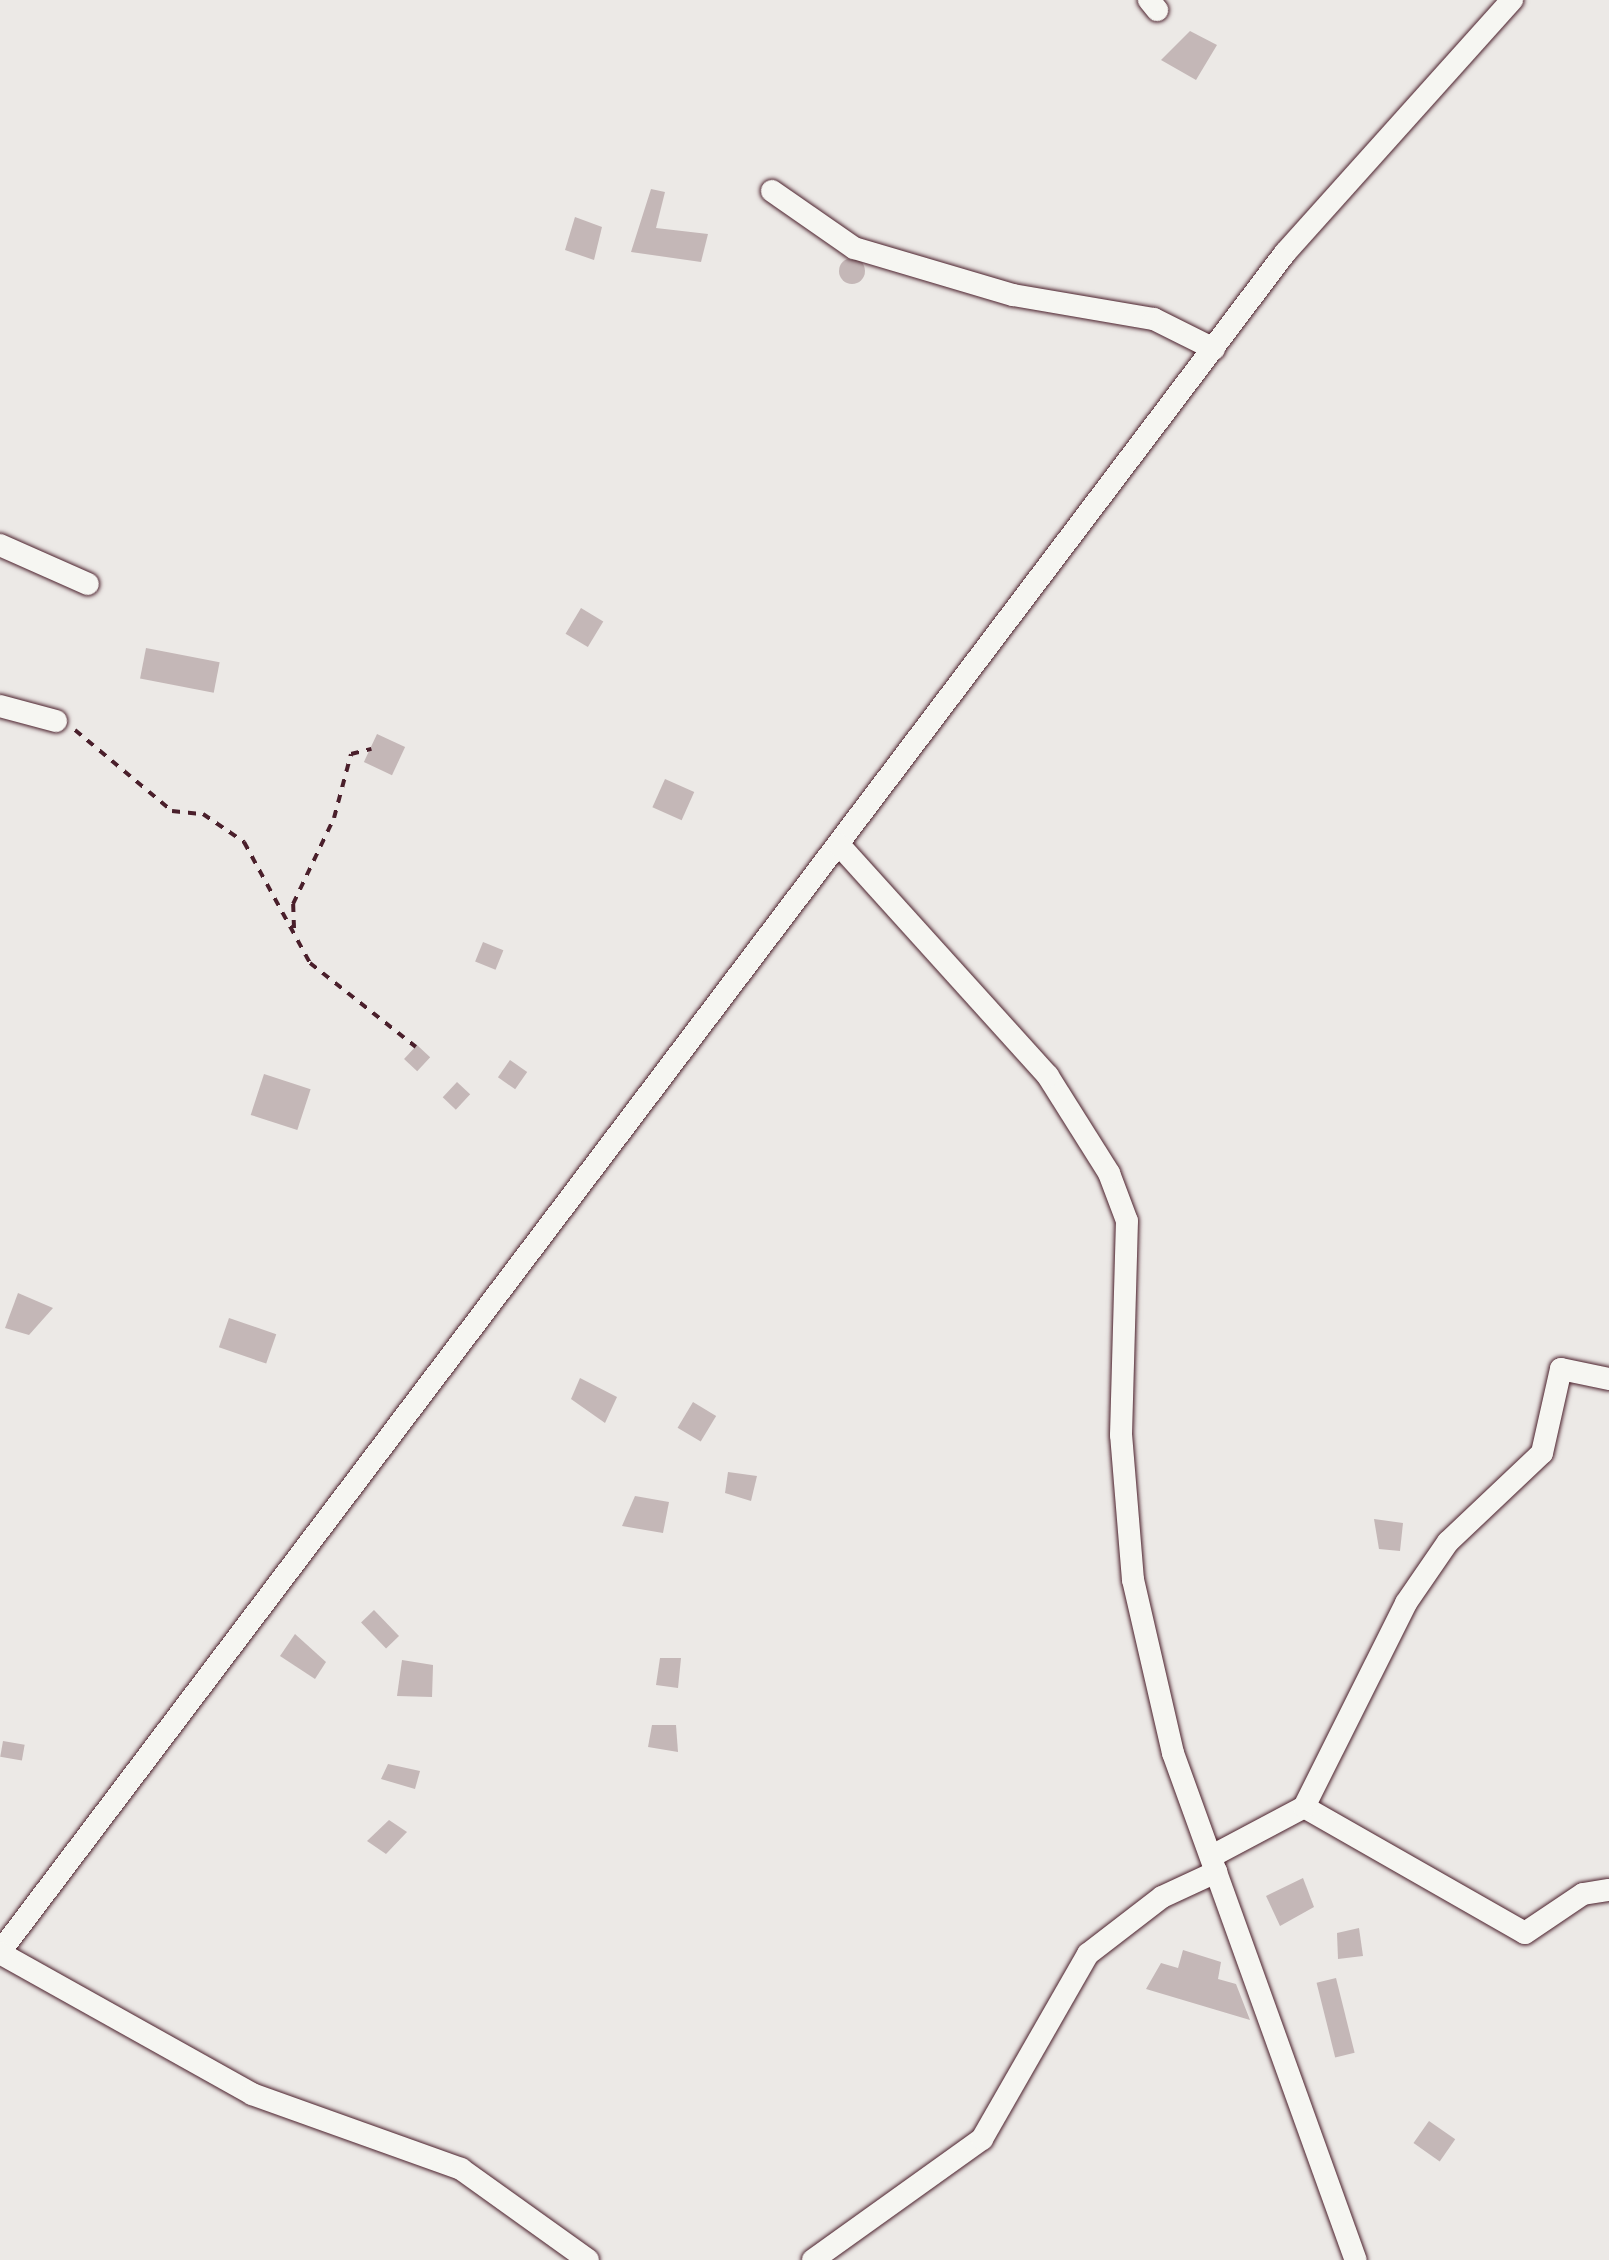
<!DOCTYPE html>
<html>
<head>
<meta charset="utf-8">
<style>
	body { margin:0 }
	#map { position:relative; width:1609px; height:2260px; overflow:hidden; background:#ece9e6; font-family:Sriracha,sans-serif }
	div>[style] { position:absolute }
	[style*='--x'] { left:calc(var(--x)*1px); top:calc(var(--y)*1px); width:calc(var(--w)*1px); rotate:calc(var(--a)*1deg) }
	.building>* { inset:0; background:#c4b7b7; transform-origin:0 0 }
	.round { border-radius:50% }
	.path>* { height:4px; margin-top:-2px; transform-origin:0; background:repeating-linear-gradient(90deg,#4a1f2b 0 8px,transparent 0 16px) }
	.roads { filter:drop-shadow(0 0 2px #4a1f2b) drop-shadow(0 0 2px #4a1f2b) }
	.minor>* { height:22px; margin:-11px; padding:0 11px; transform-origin:11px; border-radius:11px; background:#f6f6f2 }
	span { translate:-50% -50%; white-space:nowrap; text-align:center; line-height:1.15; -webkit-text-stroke:10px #f6f6f2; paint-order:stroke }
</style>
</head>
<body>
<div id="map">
	<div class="building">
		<div style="clip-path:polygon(1190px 31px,1217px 45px,1196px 80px,1161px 60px)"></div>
		<div style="clip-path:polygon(651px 189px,665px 192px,656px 228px,708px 234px,701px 262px,631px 252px)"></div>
		<div style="clip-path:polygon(575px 217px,602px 227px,594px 260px,565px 250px)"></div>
		<div class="round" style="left:839px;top:258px;width:26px;height:26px"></div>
		<div style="left:581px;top:608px;width:26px;height:30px;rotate:31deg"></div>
		<div style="left:146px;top:648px;width:75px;height:31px;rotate:11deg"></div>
		<div style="left:377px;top:734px;width:31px;height:31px;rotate:25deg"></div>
		<div style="left:665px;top:779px;width:32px;height:31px;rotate:24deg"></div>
		<div style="left:483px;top:942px;width:22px;height:21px;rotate:22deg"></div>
		<div style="left:417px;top:1045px;width:18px;height:19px;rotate:43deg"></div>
		<div style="left:510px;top:1060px;width:21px;height:21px;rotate:35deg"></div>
		<div style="left:264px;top:1074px;width:49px;height:43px;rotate:18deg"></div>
		<div style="left:457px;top:1082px;width:18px;height:21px;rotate:43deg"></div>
		<div style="clip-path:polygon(18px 1293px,53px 1308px,29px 1335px,5px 1328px)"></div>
		<div style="left:229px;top:1318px;width:50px;height:31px;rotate:19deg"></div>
		<div style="clip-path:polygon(580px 1378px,617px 1397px,605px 1423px,571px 1399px)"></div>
		<div style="left:693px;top:1402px;width:27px;height:30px;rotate:31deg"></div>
		<div style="clip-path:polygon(728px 1472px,757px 1476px,751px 1501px,725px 1493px)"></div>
		<div style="clip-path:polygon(635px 1496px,669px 1502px,663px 1533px,622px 1526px)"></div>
		<div style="clip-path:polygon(1374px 1519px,1403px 1523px,1400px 1551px,1379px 1549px)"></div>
		<div style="left:374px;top:1610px;width:36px;height:18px;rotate:46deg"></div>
		<div style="clip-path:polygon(295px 1634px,326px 1662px,315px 1679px,280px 1656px)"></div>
		<div style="clip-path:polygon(660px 1658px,681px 1658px,678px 1688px,656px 1685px)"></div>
		<div style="clip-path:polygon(402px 1660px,433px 1665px,432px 1697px,397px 1696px)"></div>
		<div style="clip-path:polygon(652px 1725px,676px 1725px,678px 1752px,648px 1747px)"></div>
		<div style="left:3px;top:1741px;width:22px;height:16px;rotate:10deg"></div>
		<div style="clip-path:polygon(388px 1764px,420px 1771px,415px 1789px,381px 1779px)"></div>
		<div style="clip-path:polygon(389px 1820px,407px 1832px,386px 1854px,367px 1841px)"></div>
		<div style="clip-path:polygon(1303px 1878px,1314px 1907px,1280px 1926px,1266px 1896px)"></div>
		<div style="clip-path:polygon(1359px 1928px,1363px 1956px,1338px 1959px,1337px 1933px)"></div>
		<div style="clip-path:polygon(1183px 1950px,1221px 1962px,1218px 1979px,1236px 1984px,1250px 2020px,1146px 1989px,1161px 1963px,1178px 1968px)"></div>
		<div style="left:1336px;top:1978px;width:77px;height:20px;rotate:76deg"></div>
		<div style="left:1429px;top:2121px;width:32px;height:27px;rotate:35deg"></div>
	</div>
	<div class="path">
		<div style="--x:75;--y:730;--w:126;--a:39.9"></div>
		<div style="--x:172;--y:811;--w:31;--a:6"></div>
		<div style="--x:203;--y:814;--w:50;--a:34.3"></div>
		<div style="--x:244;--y:842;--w:138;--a:61.4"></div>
		<div style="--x:310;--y:963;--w:135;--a:38.4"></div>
		<div style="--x:294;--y:928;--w:24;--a:-92"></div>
		<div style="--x:293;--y:904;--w:95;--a:-64.5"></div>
		<div style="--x:334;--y:818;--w:66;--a:-75.1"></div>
		<div style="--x:351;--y:754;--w:21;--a:-14"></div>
	</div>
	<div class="roads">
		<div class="minor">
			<div style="--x:1149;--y:0;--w:13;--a:51"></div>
			<div style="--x:772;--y:191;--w:100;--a:34.8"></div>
			<div style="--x:854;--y:248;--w:166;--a:16.5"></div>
			<div style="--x:1013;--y:295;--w:143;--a:9.7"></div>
			<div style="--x:1154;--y:319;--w:67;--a:26.6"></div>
			<div style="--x:0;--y:545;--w:96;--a:23.9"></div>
			<div style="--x:0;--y:706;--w:58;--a:15"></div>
			<div style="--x:1304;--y:1807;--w:254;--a:29.7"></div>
			<div style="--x:1525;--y:1933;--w:70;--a:-33.9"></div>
			<div style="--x:1583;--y:1894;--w:26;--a:-9"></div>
			<div style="--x:1212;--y:1856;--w:104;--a:-28"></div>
			<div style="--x:1304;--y:1807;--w:228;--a:-63.4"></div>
			<div style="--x:1406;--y:1603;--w:74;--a:-55.5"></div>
			<div style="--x:1448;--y:1542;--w:129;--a:-43.4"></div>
			<div style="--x:1542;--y:1453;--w:86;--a:-77.3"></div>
			<div style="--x:1561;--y:1369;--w:49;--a:11.8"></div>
			<div style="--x:1216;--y:1872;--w:412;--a:70.2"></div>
			<div style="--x:0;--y:1952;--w:2130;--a:-52.9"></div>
			<div style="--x:1285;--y:253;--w:340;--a:-48.1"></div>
			<div style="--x:0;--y:1953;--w:289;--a:29.2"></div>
			<div style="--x:252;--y:2094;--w:222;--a:19.7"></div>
			<div style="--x:461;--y:2169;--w:156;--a:35.6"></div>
			<div style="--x:813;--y:2260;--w:208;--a:-35.6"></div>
			<div style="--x:982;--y:2139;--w:213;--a:-60.2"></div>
			<div style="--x:1088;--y:1954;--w:93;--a:-37.6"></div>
			<div style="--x:1162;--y:1897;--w:60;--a:-24.8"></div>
			<div style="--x:1216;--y:1872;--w:127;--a:-109.9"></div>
			<div style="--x:1173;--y:1753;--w:178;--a:-103"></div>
			<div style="--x:1133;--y:1580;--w:145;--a:-94.7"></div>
			<div style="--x:1121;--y:1435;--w:214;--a:-88.4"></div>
			<div style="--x:1127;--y:1221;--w:51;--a:-110.6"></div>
			<div style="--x:1109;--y:1173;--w:115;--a:-122.2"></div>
			<div style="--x:1048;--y:1076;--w:312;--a:-132.1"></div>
		</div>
	</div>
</div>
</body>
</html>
